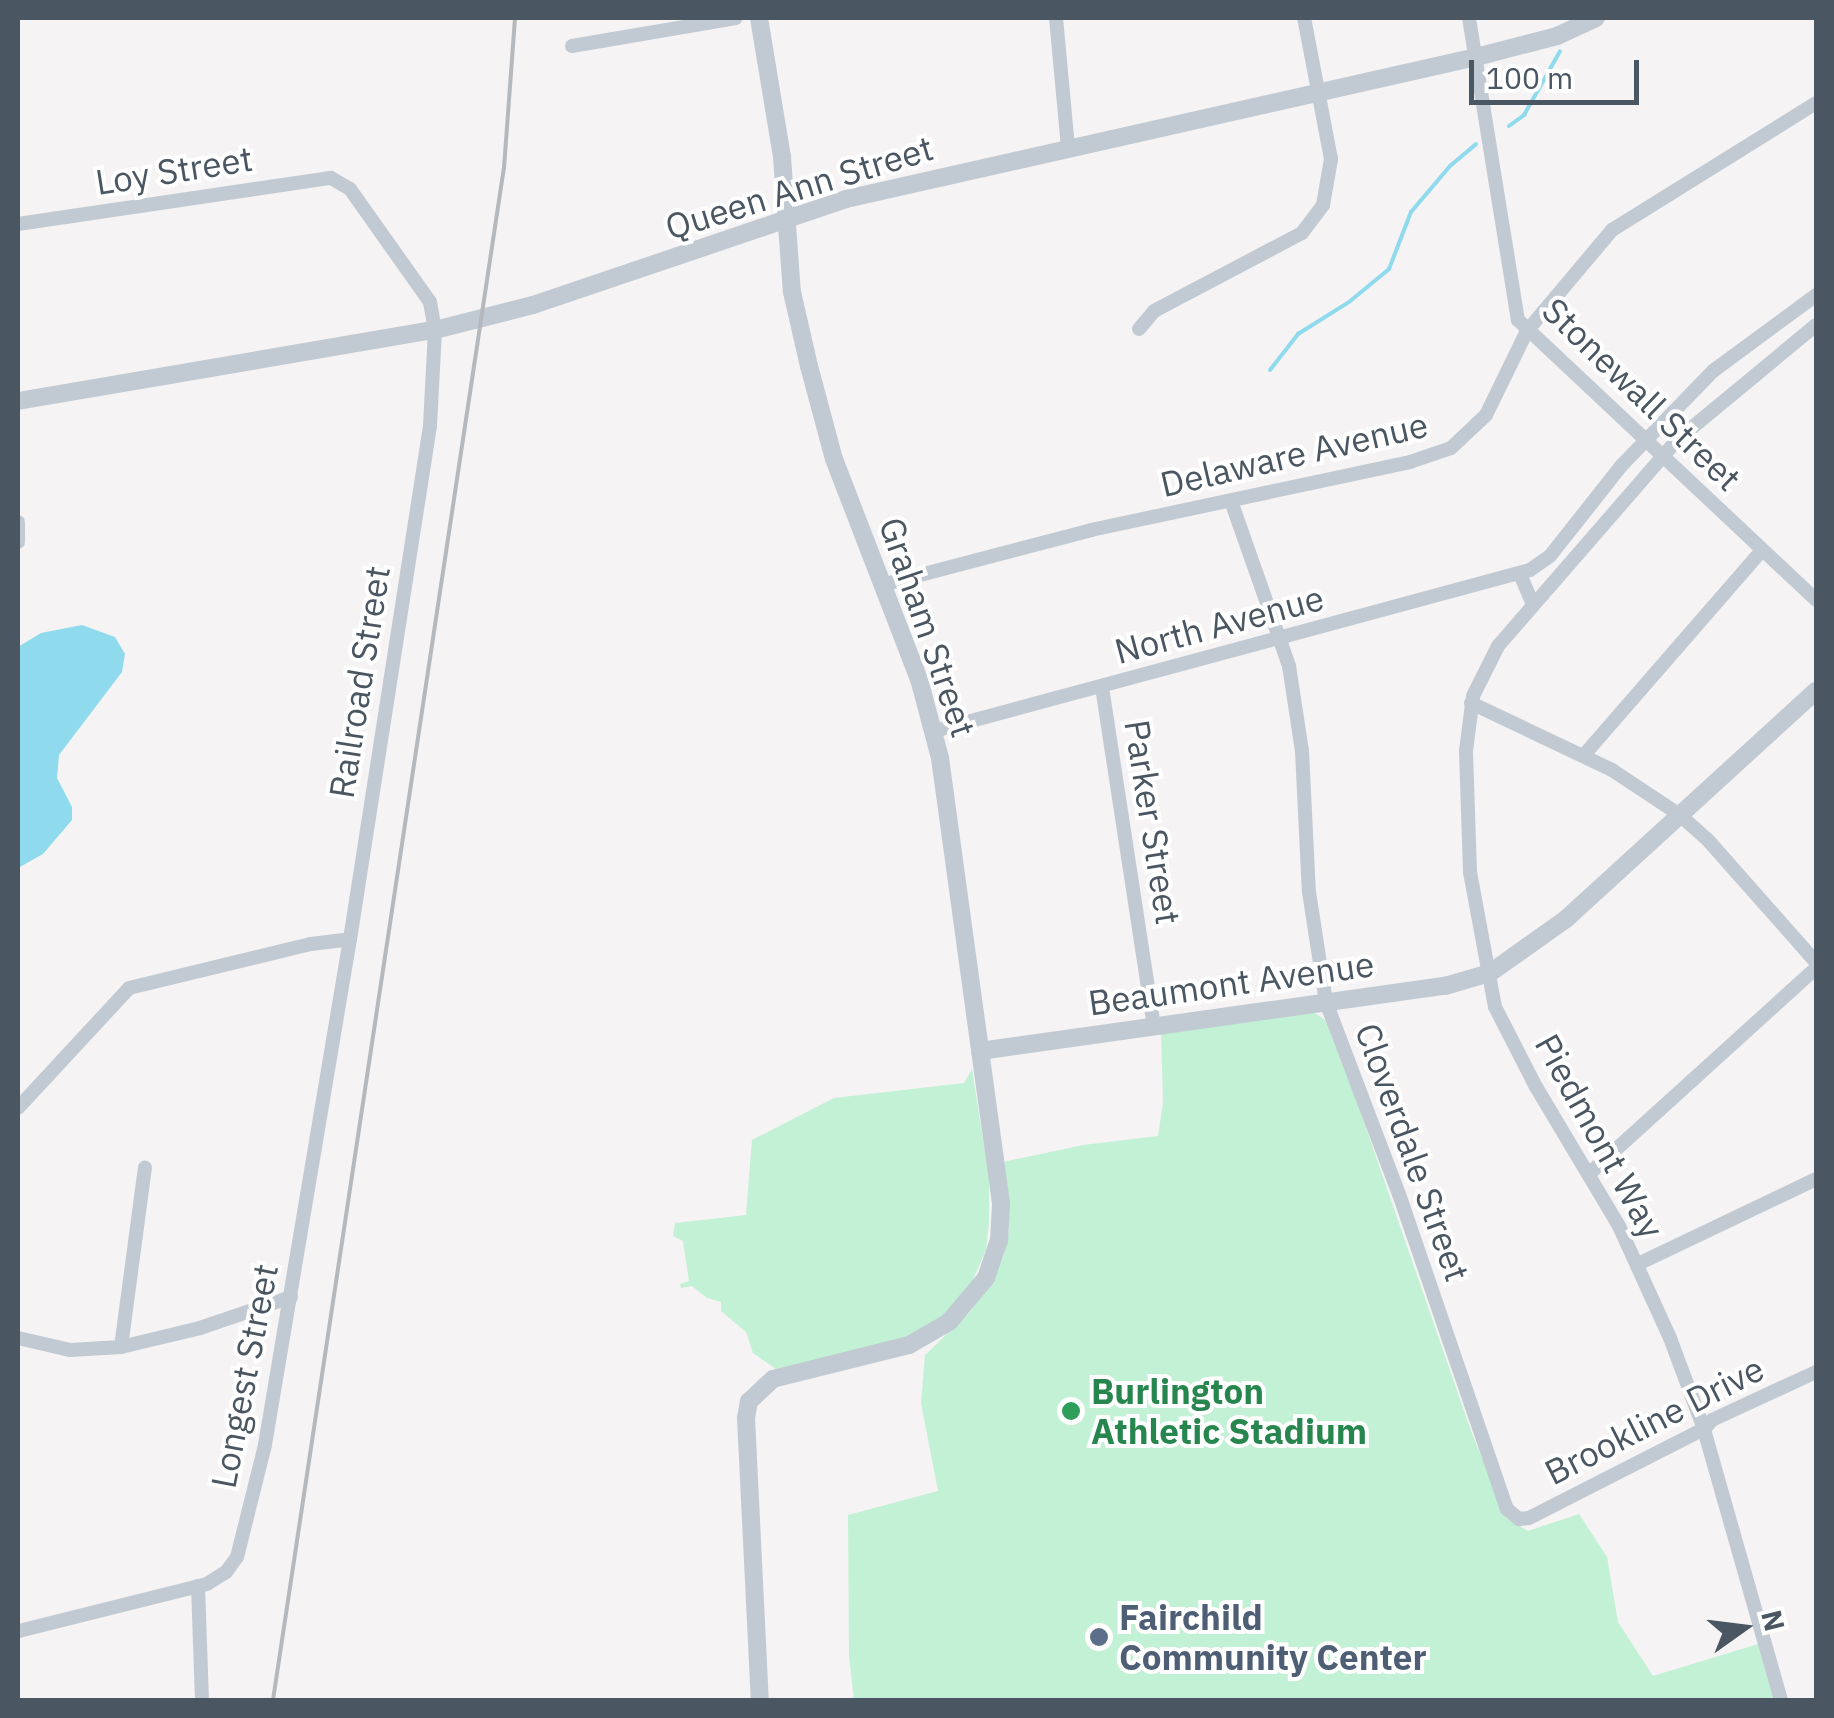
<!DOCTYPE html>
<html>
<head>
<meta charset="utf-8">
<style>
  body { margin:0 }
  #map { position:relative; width:1834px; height:1718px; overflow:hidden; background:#f5f3f3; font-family:"IBM Plex Sans",sans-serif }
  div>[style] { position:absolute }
  .green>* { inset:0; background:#c3f1d5 }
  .water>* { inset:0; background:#90daee }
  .stream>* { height:4px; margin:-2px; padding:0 2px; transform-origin:2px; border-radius:2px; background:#90daee }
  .minor>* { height:14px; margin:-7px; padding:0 7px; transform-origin:7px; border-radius:7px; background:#c1cad2 }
  .tertiary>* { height:18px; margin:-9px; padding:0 9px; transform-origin:9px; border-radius:9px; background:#c1cad2 }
  .rail>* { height:4px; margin:-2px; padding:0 2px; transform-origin:2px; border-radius:2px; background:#b5b8bd }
  .dots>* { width:28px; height:28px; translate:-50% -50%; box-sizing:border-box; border:5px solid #fff; border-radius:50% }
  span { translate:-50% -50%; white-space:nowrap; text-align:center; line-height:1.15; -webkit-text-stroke:8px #fff; paint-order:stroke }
  .street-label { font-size:35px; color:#4a5661 }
  .leisure-label { font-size:35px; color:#27864d; font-weight:700 }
  .left { translate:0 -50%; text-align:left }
  .service-label { font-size:35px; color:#4e5e75; font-weight:700 }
  .frame { position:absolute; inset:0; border:20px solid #4a5661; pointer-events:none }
  .north { position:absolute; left:1694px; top:1578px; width:100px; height:100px; -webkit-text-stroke:8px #fff; paint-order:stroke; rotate:76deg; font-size:28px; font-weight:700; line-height:40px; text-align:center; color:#4a5661 }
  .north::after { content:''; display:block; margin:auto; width:35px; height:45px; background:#4a5661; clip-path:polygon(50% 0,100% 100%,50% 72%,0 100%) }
  .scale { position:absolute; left:1469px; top:60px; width:170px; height:45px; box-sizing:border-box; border:5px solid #4a5661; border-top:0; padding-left:12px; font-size:30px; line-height:35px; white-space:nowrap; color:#4a5661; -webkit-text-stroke:8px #fff; paint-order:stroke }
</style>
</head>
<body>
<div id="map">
  <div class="green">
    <i style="clip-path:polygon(1309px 1009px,1325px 1020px,1357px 1102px,1471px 1431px,1506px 1518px,1528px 1531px,1579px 1514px,1607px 1557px,1618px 1622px,1653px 1676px,1758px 1644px,1774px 1700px,854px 1700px,849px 1657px,848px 1515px,938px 1491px,921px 1403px,925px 1355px,971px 1311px,1003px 1258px,1009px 1231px,1003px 1162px,1083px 1145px,1158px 1136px,1163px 1103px,1161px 1032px)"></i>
    <i style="clip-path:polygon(972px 1069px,989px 1178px,989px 1222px,986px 1250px,967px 1293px,950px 1311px,899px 1342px,776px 1369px,753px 1353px,746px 1332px,721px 1311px,721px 1302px,707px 1298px,692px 1286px,681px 1288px,680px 1284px,689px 1281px,683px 1241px,673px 1236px,675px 1223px,746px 1215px,752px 1140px,834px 1098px,964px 1083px)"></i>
  </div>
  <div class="water">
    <i style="clip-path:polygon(82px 625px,115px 637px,125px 654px,122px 672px,59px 755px,57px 778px,72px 807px,72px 820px,43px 854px,18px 868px,18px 647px,41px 633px)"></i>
  </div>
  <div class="stream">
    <i style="left:1509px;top:126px;width:19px;rotate:-36deg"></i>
    <i style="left:1524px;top:115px;width:73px;rotate:-60.6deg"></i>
    <i style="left:1270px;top:370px;width:46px;rotate:-52.1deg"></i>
    <i style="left:1298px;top:334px;width:60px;rotate:-32.1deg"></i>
    <i style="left:1349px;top:302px;width:52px;rotate:-39.5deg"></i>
    <i style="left:1389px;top:269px;width:61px;rotate:-68.9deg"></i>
    <i style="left:1411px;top:212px;width:60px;rotate:-49.7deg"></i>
    <i style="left:1450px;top:166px;width:34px;rotate:-40deg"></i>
  </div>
  <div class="minor">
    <i style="left:1056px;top:18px;width:130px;rotate:84.7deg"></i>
    <i style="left:1469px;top:18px;width:306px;rotate:80.8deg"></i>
    <i style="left:1518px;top:320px;width:409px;rotate:43.2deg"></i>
    <i style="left:572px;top:46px;width:166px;rotate:-9.7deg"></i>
    <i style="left:18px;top:224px;width:316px;rotate:-8.4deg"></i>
    <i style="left:331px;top:178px;width:22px;rotate:30deg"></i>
    <i style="left:350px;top:189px;width:138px;rotate:54.7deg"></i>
    <i style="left:430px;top:302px;width:28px;rotate:80deg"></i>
    <i style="left:435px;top:330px;width:96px;rotate:93deg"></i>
    <i style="left:430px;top:426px;width:519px;rotate:98.86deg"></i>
    <i style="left:350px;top:939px;width:513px;rotate:99.54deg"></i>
    <i style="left:265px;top:1445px;width:115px;rotate:104deg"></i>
    <i style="left:237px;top:1557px;width:19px;rotate:126deg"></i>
    <i style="left:226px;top:1572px;width:22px;rotate:148deg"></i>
    <i style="left:207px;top:1584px;width:195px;rotate:166deg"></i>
    <i style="left:1139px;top:329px;width:23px;rotate:-50deg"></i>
    <i style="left:1154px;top:311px;width:167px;rotate:-27.8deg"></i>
    <i style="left:1302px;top:233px;width:35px;rotate:-53deg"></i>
    <i style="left:1323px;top:205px;width:47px;rotate:-80.1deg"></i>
    <i style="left:1331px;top:159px;width:144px;rotate:-100.8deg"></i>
    <i style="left:1231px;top:501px;width:175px;rotate:70.6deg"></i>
    <i style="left:1289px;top:666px;width:86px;rotate:81.3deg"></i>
    <i style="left:1302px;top:751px;width:141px;rotate:87.2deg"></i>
    <i style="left:1309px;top:892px;width:111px;rotate:81.2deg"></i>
    <i style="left:1326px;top:1002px;width:205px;rotate:69.2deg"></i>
    <i style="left:1399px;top:1194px;width:333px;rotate:71.1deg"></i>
    <i style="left:1507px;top:1509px;width:16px;rotate:40deg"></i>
    <i style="left:1519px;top:1519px;width:10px;rotate:-6deg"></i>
    <i style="left:1529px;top:1518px;width:196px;rotate:-27deg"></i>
    <i style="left:1704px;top:1429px;width:12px;rotate:-48deg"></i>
    <i style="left:1712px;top:1420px;width:115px;rotate:-24.8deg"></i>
    <i style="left:18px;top:522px;width:20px;rotate:90deg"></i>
    <i style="left:1520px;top:574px;width:33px;rotate:67deg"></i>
    <i style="left:882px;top:585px;width:216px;rotate:-14.7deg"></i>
    <i style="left:1091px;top:530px;width:326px;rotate:-12deg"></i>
    <i style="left:1410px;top:462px;width:43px;rotate:-18.9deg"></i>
    <i style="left:1451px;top:448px;width:48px;rotate:-43.3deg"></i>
    <i style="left:1486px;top:415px;width:93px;rotate:-64deg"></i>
    <i style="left:1527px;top:331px;width:132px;rotate:-49.9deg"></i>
    <i style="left:1612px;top:230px;width:240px;rotate:-31.9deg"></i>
    <i style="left:1102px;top:687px;width:342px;rotate:81.3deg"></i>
    <i style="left:1471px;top:703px;width:156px;rotate:25.4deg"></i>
    <i style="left:1612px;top:770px;width:82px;rotate:33.5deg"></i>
    <i style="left:1680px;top:815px;width:36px;rotate:42deg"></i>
    <i style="left:1707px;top:839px;width:164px;rotate:48.5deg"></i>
    <i style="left:934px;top:731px;width:617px;rotate:-15.12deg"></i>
    <i style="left:1530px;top:570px;width:24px;rotate:-35deg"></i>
    <i style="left:1550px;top:556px;width:115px;rotate:-51.7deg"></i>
    <i style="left:1621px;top:466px;width:132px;rotate:-45.9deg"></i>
    <i style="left:1713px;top:371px;width:128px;rotate:-36.4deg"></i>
    <i style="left:1584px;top:755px;width:271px;rotate:-49deg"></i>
    <i style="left:18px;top:1108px;width:163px;rotate:-47.2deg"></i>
    <i style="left:129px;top:988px;width:187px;rotate:-13.6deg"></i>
    <i style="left:311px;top:944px;width:39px;rotate:-7deg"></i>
    <i style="left:1590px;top:1173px;width:305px;rotate:-42.2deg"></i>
    <i style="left:1638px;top:1264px;width:197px;rotate:-25.5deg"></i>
    <i style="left:18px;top:1338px;width:53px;rotate:13deg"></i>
    <i style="left:70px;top:1350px;width:51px;rotate:-3.4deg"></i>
    <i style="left:121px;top:1347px;width:81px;rotate:-13.5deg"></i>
    <i style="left:200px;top:1328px;width:96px;rotate:-18.8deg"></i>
    <i style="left:121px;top:1347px;width:181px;rotate:-82.4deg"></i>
    <i style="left:198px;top:1586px;width:114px;rotate:88deg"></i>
    <i style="left:1781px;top:1700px;width:282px;rotate:-105.9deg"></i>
    <i style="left:1704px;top:1429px;width:97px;rotate:-110.5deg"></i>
    <i style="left:1670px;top:1338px;width:123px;rotate:-114.5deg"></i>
    <i style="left:1619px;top:1226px;width:162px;rotate:-120.8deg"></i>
    <i style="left:1536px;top:1087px;width:90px;rotate:-117.1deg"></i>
    <i style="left:1495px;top:1007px;width:137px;rotate:-100.5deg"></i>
    <i style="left:1470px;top:872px;width:121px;rotate:-91.9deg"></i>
    <i style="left:1466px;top:751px;width:55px;rotate:-82.7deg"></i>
    <i style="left:1473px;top:696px;width:56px;rotate:-63.4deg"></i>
    <i style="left:1498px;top:646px;width:273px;rotate:-49deg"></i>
    <i style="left:1677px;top:440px;width:180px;rotate:-39.6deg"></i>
  </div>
  <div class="tertiary">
    <i style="left:759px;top:18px;width:141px;rotate:80.6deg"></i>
    <i style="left:782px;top:157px;width:135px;rotate:85.8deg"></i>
    <i style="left:792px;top:292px;width:76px;rotate:77.1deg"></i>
    <i style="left:809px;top:366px;width:96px;rotate:75deg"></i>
    <i style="left:834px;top:459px;width:236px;rotate:68.9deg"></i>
    <i style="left:919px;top:679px;width:82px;rotate:75.1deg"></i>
    <i style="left:940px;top:758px;width:450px;rotate:82.2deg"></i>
    <i style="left:1001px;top:1204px;width:36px;rotate:93deg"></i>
    <i style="left:999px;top:1240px;width:40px;rotate:108.9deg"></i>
    <i style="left:986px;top:1278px;width:57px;rotate:130.1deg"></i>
    <i style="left:949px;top:1322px;width:46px;rotate:150.1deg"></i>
    <i style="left:909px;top:1345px;width:140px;rotate:166deg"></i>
    <i style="left:773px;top:1379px;width:33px;rotate:137deg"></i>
    <i style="left:749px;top:1401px;width:17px;rotate:100deg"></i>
    <i style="left:746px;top:1418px;width:282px;rotate:87.2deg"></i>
    <i style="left:18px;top:401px;width:423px;rotate:-9.7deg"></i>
    <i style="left:435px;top:330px;width:101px;rotate:-14.3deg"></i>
    <i style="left:533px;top:305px;width:330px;rotate:-18.7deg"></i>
    <i style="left:846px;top:199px;width:646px;rotate:-12.7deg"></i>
    <i style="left:1476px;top:57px;width:84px;rotate:-14.5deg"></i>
    <i style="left:1557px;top:36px;width:43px;rotate:-24.8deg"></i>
    <i style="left:980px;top:1051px;width:470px;rotate:-8deg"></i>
    <i style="left:1445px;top:986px;width:47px;rotate:-16.1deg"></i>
    <i style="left:1490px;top:973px;width:93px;rotate:-35.4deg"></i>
    <i style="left:1566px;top:919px;width:338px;rotate:-42.4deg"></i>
  </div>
  <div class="rail">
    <i style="left:273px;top:1700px;width:1549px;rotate:-81.43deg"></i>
    <i style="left:504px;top:168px;width:150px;rotate:-85.8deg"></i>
  </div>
  <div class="dots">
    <i style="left:1071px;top:1411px;background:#2e9e5b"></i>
    <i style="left:1099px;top:1637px;background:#5c6f8a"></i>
  </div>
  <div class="street-label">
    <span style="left:174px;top:170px;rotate:-9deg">Loy Street</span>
    <span style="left:799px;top:187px;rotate:-17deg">Queen Ann Street</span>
    <span style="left:1642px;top:394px;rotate:44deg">Stonewall Street</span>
    <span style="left:1294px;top:454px;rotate:-13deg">Delaware Avenue</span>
    <span style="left:1219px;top:624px;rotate:-15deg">North Avenue</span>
    <span style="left:928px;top:627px;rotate:71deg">Graham Street</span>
    <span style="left:359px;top:682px;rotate:-81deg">Railroad Street</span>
    <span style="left:1153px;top:822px;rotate:81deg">Parker Street</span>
    <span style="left:1231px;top:983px;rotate:-8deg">Beaumont Avenue</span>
    <span style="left:1600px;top:1136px;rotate:61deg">Piedmont Way</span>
    <span style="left:1413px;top:1152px;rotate:70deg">Cloverdale Street</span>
    <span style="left:244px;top:1376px;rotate:-79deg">Longest Street</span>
    <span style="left:1654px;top:1420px;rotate:-27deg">Brookline Drive</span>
  </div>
  <div class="leisure-label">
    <span class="left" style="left:1091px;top:1411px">Burlington<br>Athletic Stadium</span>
  </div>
  <div class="service-label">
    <span class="left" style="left:1119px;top:1637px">Fairchild<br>Community Center</span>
  </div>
  <div class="frame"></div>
  <div class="north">N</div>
  <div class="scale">100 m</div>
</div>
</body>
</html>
